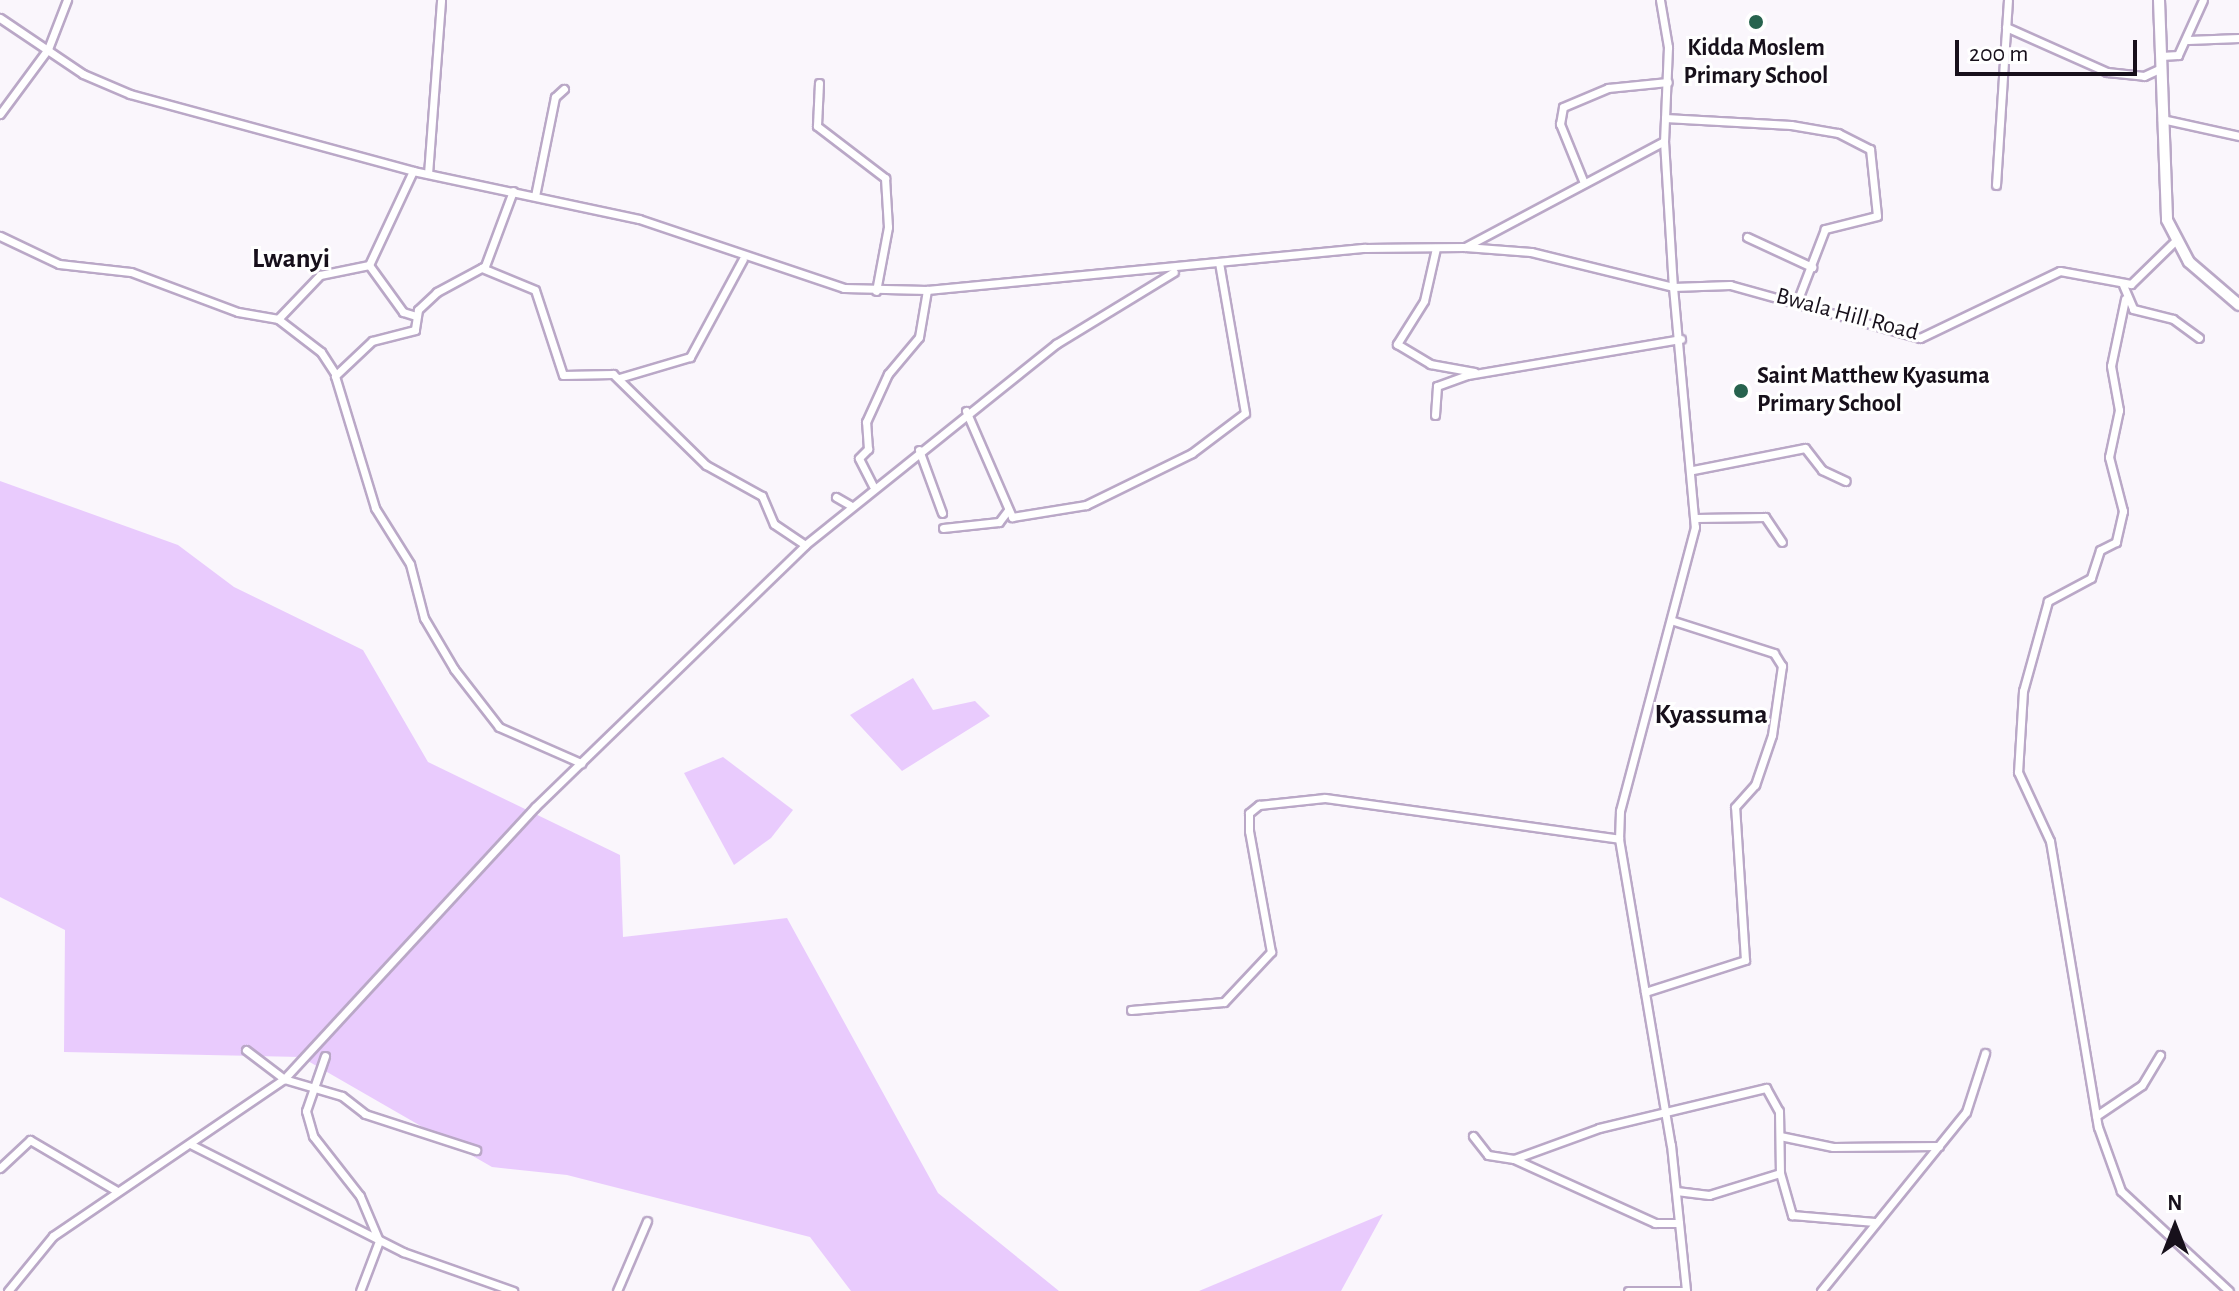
<!DOCTYPE html>
<html>
<head>
<meta charset="utf-8">
<style>
  body { margin:0 }
  #map { position:relative; width:2239px; height:1291px; overflow:hidden; background:#faf6fc; font-family:"Alegreya Sans",sans-serif }
  div>[style] { position:absolute }
  .green>* { inset:0; background:#e9cbfd }
  .roads { filter:drop-shadow(2px 0 #baa8c7) drop-shadow(-2px 0 #baa8c7) drop-shadow(0 2px #baa8c7) drop-shadow(0 -2px #baa8c7) }
  .street>* { height:7px; margin:-3.5px; padding:0 3.5px; transform-origin:3.5px; border-radius:3.5px; background:#fff }
  .secondary>* { height:10px; margin:-5px; padding:0 5px; transform-origin:5px; border-radius:5px; background:#fff }
  .dots>* { width:22px; height:22px; translate:-50% -50%; box-sizing:border-box; border:4px solid #fff; border-radius:50% }
  span { translate:-50% -50%; white-space:nowrap; text-align:center; line-height:1.15; -webkit-text-stroke:6px #fff; paint-order:stroke }
  .poi-label { font-size:24px; color:#17101b; font-weight:700 }
  .left { translate:0 -50%; text-align:left }
  .street-label { font-size:24px; color:#17101b }
  .quarter-label { font-size:28px; color:#17101b; font-weight:700 }
  .north { position:absolute; left:2135px; top:1187px; width:80px; height:80px; -webkit-text-stroke:6px #fff; paint-order:stroke; rotate:0deg; font-size:22px; font-weight:700; line-height:32px; text-align:center; color:#17101b }
  .north::after { content:''; display:block; margin:auto; width:28px; height:36px; background:#17101b; clip-path:polygon(50% 0,100% 100%,50% 72%,0 100%) }
  .scale { position:absolute; left:1955px; top:40px; width:182px; height:36px; box-sizing:border-box; border:4px solid #17101b; border-top:0; padding-left:10px; font-size:24px; line-height:28px; white-space:nowrap; color:#17101b; -webkit-text-stroke:6px #fff; paint-order:stroke }
</style>
</head>
<body>
<div id="map">
  <div class="green">
    <i style="clip-path:polygon(0 481px,178px 545px,234px 587px,363px 650px,428px 762px,620px 855px,623px 937px,787px 918px,938px 1193px,1059px 1291px,851px 1291px,810px 1237px,567px 1175px,492px 1167px,301px 1057px,64px 1052px,65px 930px,0 897px)"></i>
    <i style="clip-path:polygon(913px 678px,933px 710px,975px 701px,990px 716px,902px 771px,850px 715px)"></i>
    <i style="clip-path:polygon(723px 757px,793px 810px,771px 838px,734px 865px,684px 773px)"></i>
    <i style="clip-path:polygon(1383px 1214px,1341px 1291px,1199px 1291px)"></i>
  </div>
  <div class="roads">
    <div class="street">
      <i style="left:1660px;top:0;width:48px;rotate:80.3deg"></i>
      <i style="left:1668px;top:47px;width:94px;rotate:92.4deg"></i>
      <i style="left:1664px;top:141px;width:146px;rotate:86.5deg"></i>
      <i style="left:1673px;top:287px;width:241px;rotate:84.8deg"></i>
      <i style="left:1695px;top:527px;width:294px;rotate:104.8deg"></i>
      <i style="left:1620px;top:811px;width:28px;rotate:92deg"></i>
      <i style="left:1619px;top:839px;width:310px;rotate:80.4deg"></i>
      <i style="left:1671px;top:1145px;width:147px;rotate:84.1deg"></i>
      <i style="left:0;top:18px;width:100px;rotate:34deg"></i>
      <i style="left:83px;top:74px;width:51px;rotate:23.1deg"></i>
      <i style="left:130px;top:94px;width:293px;rotate:15.2deg"></i>
      <i style="left:413px;top:171px;width:231px;rotate:12deg"></i>
      <i style="left:639px;top:219px;width:216px;rotate:18.6deg"></i>
      <i style="left:844px;top:288px;width:83px;rotate:1.4deg"></i>
      <i style="left:927px;top:290px;width:440px;rotate:-5.5deg"></i>
      <i style="left:1365px;top:248px;width:100px;rotate:-0.6deg"></i>
      <i style="left:1465px;top:247px;width:225px;rotate:-28deg"></i>
      <i style="left:2006px;top:27px;width:111px;rotate:24deg"></i>
      <i style="left:2107px;top:72px;width:37px;rotate:6deg"></i>
      <i style="left:2144px;top:76px;width:19px;rotate:-25deg"></i>
      <i style="left:2188px;top:40px;width:51px;rotate:-2.2deg"></i>
      <i style="left:2161px;top:56px;width:17px;rotate:-3deg"></i>
      <i style="left:2178px;top:55px;width:60px;rotate:-65.6deg"></i>
      <i style="left:819px;top:83px;width:43px;rotate:92.7deg"></i>
      <i style="left:817px;top:126px;width:86px;rotate:37.4deg"></i>
      <i style="left:885px;top:178px;width:49px;rotate:86.5deg"></i>
      <i style="left:888px;top:227px;width:65px;rotate:100.6deg"></i>
      <i style="left:0;top:114px;width:81px;rotate:-53.6deg"></i>
      <i style="left:48px;top:49px;width:53px;rotate:-68.8deg"></i>
      <i style="left:1665px;top:118px;width:126px;rotate:3.2deg"></i>
      <i style="left:1791px;top:125px;width:48px;rotate:9.7deg"></i>
      <i style="left:1838px;top:133px;width:36px;rotate:27deg"></i>
      <i style="left:1870px;top:149px;width:67px;rotate:84deg"></i>
      <i style="left:1877px;top:216px;width:54px;rotate:166deg"></i>
      <i style="left:1825px;top:229px;width:78px;rotate:111deg"></i>
      <i style="left:2162px;top:119px;width:79px;rotate:12.4deg"></i>
      <i style="left:428px;top:174px;width:174px;rotate:-85.7deg"></i>
      <i style="left:1584px;top:183px;width:64px;rotate:-112.1deg"></i>
      <i style="left:1560px;top:124px;width:17px;rotate:-80deg"></i>
      <i style="left:1563px;top:107px;width:49px;rotate:-22.9deg"></i>
      <i style="left:1608px;top:88px;width:60px;rotate:-5.7deg"></i>
      <i style="left:1996px;top:185px;width:185px;rotate:-86.3deg"></i>
      <i style="left:513px;top:191px;width:80px;rotate:110.5deg"></i>
      <i style="left:485px;top:266px;width:55px;rotate:151.6deg"></i>
      <i style="left:437px;top:292px;width:26px;rotate:137deg"></i>
      <i style="left:418px;top:310px;width:20px;rotate:99deg"></i>
      <i style="left:415px;top:330px;width:44px;rotate:165.7deg"></i>
      <i style="left:372px;top:341px;width:51px;rotate:136.6deg"></i>
      <i style="left:335px;top:376px;width:138px;rotate:73.1deg"></i>
      <i style="left:375px;top:508px;width:66px;rotate:58deg"></i>
      <i style="left:410px;top:564px;width:56px;rotate:75.5deg"></i>
      <i style="left:424px;top:618px;width:59px;rotate:59.5deg"></i>
      <i style="left:454px;top:669px;width:73px;rotate:52.2deg"></i>
      <i style="left:499px;top:727px;width:90px;rotate:23.7deg"></i>
      <i style="left:535px;top:196px;width:101px;rotate:-78.6deg"></i>
      <i style="left:555px;top:97px;width:12px;rotate:-42deg"></i>
      <i style="left:0;top:236px;width:65px;rotate:25.4deg"></i>
      <i style="left:59px;top:264px;width:72px;rotate:6.3deg"></i>
      <i style="left:131px;top:272px;width:114px;rotate:20.5deg"></i>
      <i style="left:238px;top:312px;width:41px;rotate:9.9deg"></i>
      <i style="left:278px;top:319px;width:54px;rotate:37.5deg"></i>
      <i style="left:321px;top:352px;width:24px;rotate:57deg"></i>
      <i style="left:1747px;top:237px;width:72px;rotate:24.8deg"></i>
      <i style="left:1465px;top:247px;width:66px;rotate:4.3deg"></i>
      <i style="left:1531px;top:252px;width:146px;rotate:13.8deg"></i>
      <i style="left:1673px;top:287px;width:57px;rotate:-2deg"></i>
      <i style="left:1730px;top:285px;width:197px;rotate:15.6deg"></i>
      <i style="left:1920px;top:338px;width:155px;rotate:-25.6deg"></i>
      <i style="left:2060px;top:271px;width:72px;rotate:10.4deg"></i>
      <i style="left:2131px;top:284px;width:59px;rotate:-44.3deg"></i>
      <i style="left:1436px;top:248px;width:54px;rotate:102.8deg"></i>
      <i style="left:1424px;top:301px;width:51px;rotate:122.1deg"></i>
      <i style="left:1397px;top:344px;width:39px;rotate:31deg"></i>
      <i style="left:1430px;top:364px;width:45px;rotate:10.3deg"></i>
      <i style="left:369px;top:265px;width:58px;rotate:54.1deg"></i>
      <i style="left:403px;top:312px;width:14px;rotate:17deg"></i>
      <i style="left:482px;top:268px;width:57px;rotate:22.5deg"></i>
      <i style="left:535px;top:290px;width:89px;rotate:71.8deg"></i>
      <i style="left:563px;top:375px;width:50px;rotate:-1.1deg"></i>
      <i style="left:613px;top:374px;width:130px;rotate:44.4deg"></i>
      <i style="left:706px;top:465px;width:64px;rotate:29deg"></i>
      <i style="left:762px;top:496px;width:30px;rotate:67deg"></i>
      <i style="left:774px;top:524px;width:37px;rotate:34deg"></i>
      <i style="left:2123px;top:285px;width:26px;rotate:67deg"></i>
      <i style="left:2133px;top:309px;width:41px;rotate:14deg"></i>
      <i style="left:2173px;top:319px;width:32px;rotate:36deg"></i>
      <i style="left:2125px;top:299px;width:68px;rotate:101.8deg"></i>
      <i style="left:2111px;top:366px;width:45px;rotate:79.7deg"></i>
      <i style="left:2119px;top:410px;width:48px;rotate:102deg"></i>
      <i style="left:2109px;top:457px;width:56px;rotate:75.5deg"></i>
      <i style="left:2123px;top:511px;width:32px;rotate:103deg"></i>
      <i style="left:2116px;top:542px;width:18px;rotate:153deg"></i>
      <i style="left:2100px;top:550px;width:29px;rotate:108deg"></i>
      <i style="left:2091px;top:578px;width:49px;rotate:151.9deg"></i>
      <i style="left:2048px;top:601px;width:93px;rotate:105.5deg"></i>
      <i style="left:2023px;top:691px;width:81px;rotate:93.5deg"></i>
      <i style="left:2018px;top:772px;width:76px;rotate:65.1deg"></i>
      <i style="left:2050px;top:841px;width:290px;rotate:80.5deg"></i>
      <i style="left:2098px;top:1127px;width:68px;rotate:70.2deg"></i>
      <i style="left:2121px;top:1191px;width:147px;rotate:42.8deg"></i>
      <i style="left:278px;top:319px;width:61px;rotate:-46.3deg"></i>
      <i style="left:320px;top:275px;width:50px;rotate:-11.5deg"></i>
      <i style="left:369px;top:265px;width:104px;rotate:-64.9deg"></i>
      <i style="left:619px;top:378px;width:74px;rotate:-16.5deg"></i>
      <i style="left:690px;top:357px;width:111px;rotate:-61.6deg"></i>
      <i style="left:966px;top:411px;width:116px;rotate:66.5deg"></i>
      <i style="left:1012px;top:517px;width:75px;rotate:-9.2deg"></i>
      <i style="left:1086px;top:505px;width:118px;rotate:-26.1deg"></i>
      <i style="left:1192px;top:453px;width:66px;rotate:-37deg"></i>
      <i style="left:1245px;top:413px;width:152px;rotate:-99.8deg"></i>
      <i style="left:1435px;top:415px;width:29px;rotate:-86deg"></i>
      <i style="left:1437px;top:386px;width:33px;rotate:-20deg"></i>
      <i style="left:1468px;top:375px;width:216px;rotate:-9.6deg"></i>
      <i style="left:919px;top:450px;width:67px;rotate:69.9deg"></i>
      <i style="left:1693px;top:470px;width:114px;rotate:-11.1deg"></i>
      <i style="left:1805px;top:448px;width:28px;rotate:52deg"></i>
      <i style="left:1822px;top:470px;width:26px;rotate:25deg"></i>
      <i style="left:873px;top:486px;width:31px;rotate:-117deg"></i>
      <i style="left:859px;top:458px;width:13px;rotate:-45deg"></i>
      <i style="left:868px;top:449px;width:27px;rotate:-94deg"></i>
      <i style="left:866px;top:422px;width:53px;rotate:-65.4deg"></i>
      <i style="left:888px;top:374px;width:48px;rotate:-50deg"></i>
      <i style="left:919px;top:337px;width:48px;rotate:-80.3deg"></i>
      <i style="left:836px;top:497px;width:16px;rotate:30deg"></i>
      <i style="left:1696px;top:518px;width:69px;rotate:-0.8deg"></i>
      <i style="left:1765px;top:517px;width:30px;rotate:56deg"></i>
      <i style="left:943px;top:528px;width:56px;rotate:-6.1deg"></i>
      <i style="left:999px;top:522px;width:15px;rotate:-53deg"></i>
      <i style="left:1645px;top:992px;width:105px;rotate:-17.7deg"></i>
      <i style="left:1745px;top:960px;width:153px;rotate:-93.7deg"></i>
      <i style="left:1735px;top:807px;width:30px;rotate:-48deg"></i>
      <i style="left:1755px;top:785px;width:53px;rotate:-71.2deg"></i>
      <i style="left:1772px;top:735px;width:70px;rotate:-81.8deg"></i>
      <i style="left:1782px;top:666px;width:15px;rotate:-122deg"></i>
      <i style="left:1774px;top:653px;width:105px;rotate:-162.3deg"></i>
      <i style="left:1131px;top:1010px;width:93px;rotate:-4.9deg"></i>
      <i style="left:1224px;top:1002px;width:69px;rotate:-46.8deg"></i>
      <i style="left:1271px;top:952px;width:123px;rotate:-100.3deg"></i>
      <i style="left:1249px;top:831px;width:18px;rotate:-90deg"></i>
      <i style="left:1249px;top:813px;width:13px;rotate:-39deg"></i>
      <i style="left:1259px;top:805px;width:66px;rotate:-6.1deg"></i>
      <i style="left:1325px;top:798px;width:297px;rotate:7.9deg"></i>
      <i style="left:246px;top:1050px;width:48px;rotate:37.3deg"></i>
      <i style="left:284px;top:1079px;width:60px;rotate:16.3deg"></i>
      <i style="left:342px;top:1096px;width:29px;rotate:38deg"></i>
      <i style="left:365px;top:1114px;width:117px;rotate:18deg"></i>
      <i style="left:325px;top:1056px;width:58px;rotate:109.1deg"></i>
      <i style="left:306px;top:1111px;width:26px;rotate:74deg"></i>
      <i style="left:313px;top:1136px;width:76px;rotate:51.9deg"></i>
      <i style="left:360px;top:1196px;width:49px;rotate:67.1deg"></i>
      <i style="left:379px;top:1241px;width:53px;rotate:110.8deg"></i>
      <i style="left:2096px;top:1116px;width:55px;rotate:-34deg"></i>
      <i style="left:2142px;top:1085px;width:35px;rotate:-59deg"></i>
      <i style="left:1473px;top:1136px;width:24px;rotate:52deg"></i>
      <i style="left:1488px;top:1155px;width:26px;rotate:9deg"></i>
      <i style="left:1514px;top:1159px;width:90px;rotate:-20deg"></i>
      <i style="left:1599px;top:1128px;width:172px;rotate:-13.5deg"></i>
      <i style="left:1766px;top:1088px;width:26px;rotate:61deg"></i>
      <i style="left:1779px;top:1111px;width:62px;rotate:89.1deg"></i>
      <i style="left:1780px;top:1173px;width:74px;rotate:162.8deg"></i>
      <i style="left:1709px;top:1195px;width:33px;rotate:-173deg"></i>
      <i style="left:1780px;top:1136px;width:54px;rotate:11.7deg"></i>
      <i style="left:1833px;top:1147px;width:106px;rotate:-0.5deg"></i>
      <i style="left:192px;top:1145px;width:237px;rotate:26.9deg"></i>
      <i style="left:403px;top:1252px;width:117px;rotate:19.5deg"></i>
      <i style="left:1514px;top:1159px;width:155px;rotate:24.4deg"></i>
      <i style="left:1655px;top:1223px;width:24px"></i>
      <i style="left:0;top:1168px;width:41px;rotate:-43deg"></i>
      <i style="left:30px;top:1140px;width:101px;rotate:30.4deg"></i>
      <i style="left:1780px;top:1173px;width:44px;rotate:74.1deg"></i>
      <i style="left:1792px;top:1215px;width:83px;rotate:4.8deg"></i>
      <i style="left:8px;top:1291px;width:71px;rotate:-50.7deg"></i>
      <i style="left:53px;top:1236px;width:279px;rotate:-34.2deg"></i>
      <i style="left:284px;top:1079px;width:370px;rotate:-47.3deg"></i>
      <i style="left:535px;top:807px;width:376px;rotate:-44.1deg"></i>
      <i style="left:805px;top:545px;width:322px;rotate:-38.7deg"></i>
      <i style="left:1056px;top:344px;width:138px;rotate:-31.4deg"></i>
      <i style="left:617px;top:1291px;width:76px;rotate:-66.8deg"></i>
      <i style="left:1628px;top:1291px;width:58px"></i>
      <i style="left:1821px;top:1291px;width:230px;rotate:-51deg"></i>
      <i style="left:1966px;top:1112px;width:62px;rotate:-72.1deg"></i>
    </div>
    <div class="secondary">
      <i style="left:2159px;top:0;width:220px;rotate:87.9deg"></i>
      <i style="left:2167px;top:220px;width:47px;rotate:62.4deg"></i>
      <i style="left:2189px;top:262px;width:66px;rotate:40.7deg"></i>
    </div>
  </div>
  <div class="dots">
    <i style="left:1756px;top:22px;background:#27634e"></i>
    <i style="left:1741px;top:391px;background:#27634e"></i>
  </div>
  <div class="poi-label">
    <span style="left:1756px;top:63px">Kidda Moslem<br>Primary School</span>
    <span class="left" style="left:1757px;top:391px">Saint Matthew Kyasuma<br>Primary School</span>
  </div>
  <div class="street-label">
    <span style="left:1847px;top:315px;rotate:15deg">Bwala Hill Road</span>
  </div>
  <div class="quarter-label">
    <span style="left:291px;top:259px">Lwanyi</span>
    <span style="left:1711px;top:715px">Kyassuma</span>
  </div>
  <div class="north">N</div>
  <div class="scale">200 m</div>
</div>
</body>
</html>
